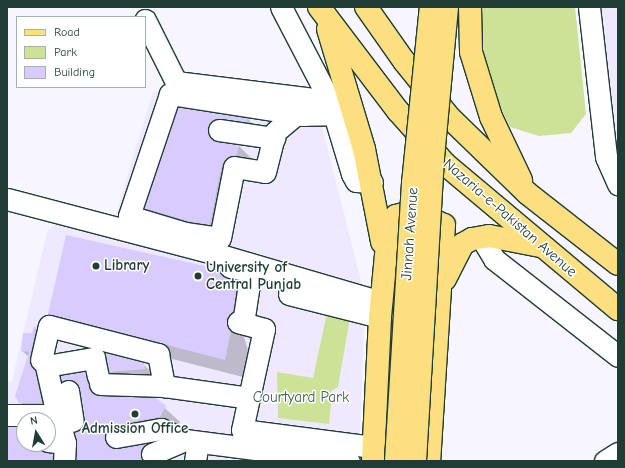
<!DOCTYPE html>
<html>
<head>
<meta charset="utf-8">
<style>
  body { margin:0 }
  #map { position:relative; width:625px; height:468px; overflow:hidden; background:#f7f5ff; font-family:"Comic Neue",sans-serif }
  div>[style] { position:absolute }
  .built>* { inset:0; background:#eee9ff }
  .green>* { inset:0; background:#cde297 }
  .shadow>* { inset:0; background:#0003 }
  .building>* { inset:0; background:#d8ccfe }
  .roads { filter:drop-shadow(1px 0 #1f3d34) drop-shadow(-1px 0 #1f3d34) drop-shadow(0 1px #1f3d34) drop-shadow(0 -1px #1f3d34) }
  .minor>* { height:21px; margin:-10.5px; padding:0 10.5px; transform-origin:10.5px; border-radius:10.5px; background:#fff }
  .major>* { height:22px; margin:-11px; padding:0 11px; transform-origin:11px; border-radius:11px; background:#fce080 }
  .bridges { filter:drop-shadow(1px 0 #1f3d34) drop-shadow(-1px 0 #1f3d34) drop-shadow(0 1px #1f3d34) drop-shadow(0 -1px #1f3d34) }
  .major-bridge>* { height:22px; margin:-11px; padding:0 11px; transform-origin:11px; border-radius:11px; background:#fce080 }
  .dots>* { width:11px; height:11px; translate:-50% -50%; box-sizing:border-box; border:2px solid #fff; border-radius:50% }
  span { translate:-50% -50%; white-space:nowrap; text-align:center; line-height:1.15; -webkit-text-stroke:3px #fff; paint-order:stroke }
  .street-label { font-size:15px; color:#1f3d34 }
  .poi-label { font-size:15px; color:#1f3d34; font-weight:700 }
  .left { translate:0 -50%; text-align:left }
  .park-label { font-size:15px; color:#425e48 }
  .frame { position:absolute; inset:0; border:8px solid #1f3d34; pointer-events:none }
  .legend { position:absolute; left:16px; top:16px; width:130px; height:72px; box-sizing:border-box; background:#fff; border:1px solid #a5b1ae; margin:0; padding:5px 7px; list-style:none; font-size:12px; color:#1f3d34 }
  .legend li { display:flex; align-items:center; gap:8px; height:20px }
  .legend b { width:20px; border:1px solid #a5b1ae }
  .north { position:absolute; left:16px; top:412px; width:40px; height:40px; box-sizing:border-box; background:#fff; border:1px solid #a5b1ae; border-radius:50%; rotate:349deg; font-size:11px; font-weight:700; line-height:16px; text-align:center; color:#1f3d34 }
  .north::after { content:''; display:block; margin:auto; width:14px; height:18px; background:#1f3d34; clip-path:polygon(50% 0,100% 100%,50% 72%,0 100%) }
</style>
</head>
<body>
<div id="map">
  <div class="built">
    <i style="clip-path:polygon(599px 7px,618px 7px,618px 142px,615px 143px)"></i>
    <i style="clip-path:polygon(evenodd,180px 85px,320px 118px,365px 297px,359px 461px,7px 461px,7px 382px,12px 381px,47px 232px,65px 216px,115px 217px,153px 92px,180px 85px,24px 420px,48px 420px,48px 444px,24px 444px,24px 420px)"></i>
  </div>
  <div class="green">
    <i style="clip-path:polygon(482px 7px,575px 7px,586px 114px,571px 133px,539px 136px,510px 127px,484px 72px)"></i>
    <i style="clip-path:polygon(328px 308px,351px 312px,338px 387px,331px 391px,328px 399px,331px 404px,329px 424px,278px 418px,277px 372px,313px 378px)"></i>
  </div>
  <div class="shadow">
    <i style="clip-path:polygon(179px 109px,248px 119px,265px 137px,233px 136px,227px 144px,239px 146px,257px 164px,240px 182px,228px 242px,163px 226px,145px 208px)"></i>
    <i style="clip-path:polygon(218px 270px,226px 278px,237px 282px,255px 299px,250px 330px,244px 337px,248px 350px,243px 377px,67px 332px,49px 314px)"></i>
    <i style="clip-path:polygon(35px 328px,54px 346px,47px 382px,52px 389px,37px 420px,20px 402px,29px 357px,22px 351px)"></i>
    <i style="clip-path:polygon(143px 364px,161px 382px,128px 390px,110px 372px)"></i>
    <i style="clip-path:polygon(84px 373px,99px 388px,101px 396px,155px 399px,180px 422px,175px 432px,129px 440px,119px 448px,146px 445px,159px 461px,75px 461px,86px 420px,81px 395px,78px 395px,63px 380px)"></i>
    <i style="clip-path:polygon(7px 424px,10px 427px,24px 428px,24px 444px,48px 444px,48px 428px,63px 443px,53px 448px,51px 454px,58px 461px,7px 461px)"></i>
  </div>
  <div class="building">
    <i style="clip-path:polygon(178px 107px,248px 118px,247px 122px,215px 119px,207px 128px,212px 140px,239px 145px,237px 155px,230px 156px,222px 164px,210px 225px,188px 221px,144px 208px)"></i>
    <i style="clip-path:polygon(66px 235px,218px 269px,222px 276px,237px 281px,233px 312px,226px 319px,231px 331px,225px 360px,48px 314px)"></i>
    <i style="clip-path:polygon(34px 326px,36px 327px,29px 363px,35px 370px,42px 403px,19px 403px,15px 396px,29px 352px,21px 351px,23px 333px,32px 333px)"></i>
    <i style="clip-path:polygon(104px 353px,144px 363px,145px 369px,109px 372px)"></i>
    <i style="clip-path:polygon(85px 372px,89px 389px,94px 394px,156px 398px,166px 406px,160px 417px,114px 425px,105px 433px,104px 439px,112px 448px,146px 444px,140px 452px,143px 461px,76px 461px,75px 433px,81px 430px,85px 419px,80px 389px,73px 380px,62px 381px,60px 376px)"></i>
    <i style="clip-path:polygon(7px 427px,24px 427px,24px 444px,37px 444px,41px 451px,52px 454px,52px 461px,7px 461px)"></i>
  </div>
  <div class="roads">
    <div class="minor">
      <i style="left:281px;top:7px;width:106px;rotate:62.5deg"></i>
      <i style="left:330px;top:101px;width:76px;rotate:73.2deg"></i>
      <i style="left:352px;top:174px;width:8px;rotate:60deg"></i>
      <i style="left:356px;top:181px;width:16px;rotate:4deg"></i>
      <i style="left:589px;top:7px;width:151px;rotate:83.5deg"></i>
      <i style="left:606px;top:157px;width:30px;rotate:66deg"></i>
      <i style="left:145px;top:20px;width:69px;rotate:63.4deg"></i>
      <i style="left:176px;top:82px;width:155px;rotate:7deg"></i>
      <i style="left:304px;top:115px;width:136px;rotate:-171.1deg"></i>
      <i style="left:170px;top:94px;width:129px;rotate:108.6deg"></i>
      <i style="left:129px;top:216px;width:59px;rotate:16.9deg"></i>
      <i style="left:185px;top:233px;width:35px;rotate:8deg"></i>
      <i style="left:220px;top:238px;width:72px;rotate:-78.8deg"></i>
      <i style="left:234px;top:167px;width:31px;rotate:9deg"></i>
      <i style="left:265px;top:172px;width:41px;rotate:-76deg"></i>
      <i style="left:275px;top:132px;width:26px;rotate:-40deg"></i>
      <i style="left:295px;top:115px;width:39px;rotate:-1deg"></i>
      <i style="left:219px;top:130px;width:56px;rotate:8.3deg"></i>
      <i style="left:7px;top:199px;width:224px;rotate:14.7deg"></i>
      <i style="left:224px;top:256px;width:164px;rotate:16.3deg"></i>
      <i style="left:481px;top:237px;width:26px;rotate:59deg"></i>
      <i style="left:494px;top:259px;width:157px;rotate:38deg"></i>
      <i style="left:230px;top:267px;width:21px;rotate:11deg"></i>
      <i style="left:251px;top:271px;width:53px;rotate:98.7deg"></i>
      <i style="left:289px;top:294px;width:94px;rotate:14.2deg"></i>
      <i style="left:238px;top:322px;width:27px;rotate:15deg"></i>
      <i style="left:264px;top:329px;width:103px;rotate:102.3deg"></i>
      <i style="left:242px;top:430px;width:132px;rotate:7.4deg"></i>
      <i style="left:41px;top:360px;width:35px;rotate:-77deg"></i>
      <i style="left:49px;top:326px;width:113px;rotate:14.4deg"></i>
      <i style="left:158px;top:354px;width:33px;rotate:79deg"></i>
      <i style="left:164px;top:386px;width:86px;rotate:8deg"></i>
      <i style="left:100px;top:384px;width:64px;rotate:1.8deg"></i>
      <i style="left:7px;top:415px;width:50px"></i>
      <i style="left:57px;top:415px;width:29px;rotate:74deg"></i>
      <i style="left:57px;top:415px;width:50px;rotate:-102.7deg"></i>
      <i style="left:46px;top:366px;width:49px;rotate:-9.5deg"></i>
      <i style="left:94px;top:358px;width:19px;rotate:78deg"></i>
      <i style="left:57px;top:415px;width:26px;rotate:-65deg"></i>
      <i style="left:68px;top:391px;width:30px;rotate:81deg"></i>
      <i style="left:116px;top:437px;width:46px;rotate:-10.1deg"></i>
      <i style="left:161px;top:429px;width:26px;rotate:25deg"></i>
      <i style="left:185px;top:440px;width:165px;rotate:7.3deg"></i>
      <i style="left:48px;top:441px;width:17px;rotate:7deg"></i>
      <i style="left:65px;top:443px;width:18px;rotate:93deg"></i>
      <i style="left:152px;top:454px;width:36px;rotate:-23deg"></i>
      <i style="left:195px;top:461px;width:19px;rotate:-81deg"></i>
      <i style="left:605px;top:461px;width:15px;rotate:-32deg"></i>
    </div>
    <div class="major">
      <i style="left:319px;top:7px;width:131px;rotate:52.8deg"></i>
      <i style="left:398px;top:111px;width:71px;rotate:48.4deg"></i>
      <i style="left:445px;top:164px;width:226px;rotate:40deg"></i>
      <i style="left:366px;top:7px;width:66px;rotate:54.9deg"></i>
      <i style="left:404px;top:61px;width:73px;rotate:51.1deg"></i>
      <i style="left:450px;top:118px;width:107px;rotate:44.2deg"></i>
      <i style="left:527px;top:193px;width:115px;rotate:38deg"></i>
      <i style="left:470px;top:7px;width:45px;rotate:88.7deg"></i>
      <i style="left:471px;top:52px;width:68px;rotate:72.9deg"></i>
      <i style="left:491px;top:117px;width:70px;rotate:64.5deg"></i>
      <i style="left:328px;top:29px;width:125px;rotate:73.3deg"></i>
      <i style="left:364px;top:149px;width:95px;rotate:79deg"></i>
      <i style="left:445px;top:279px;width:39px;rotate:-63deg"></i>
      <i style="left:463px;top:244px;width:10px;rotate:-29deg"></i>
      <i style="left:472px;top:239px;width:17px;rotate:-10deg"></i>
      <i style="left:489px;top:236px;width:52px;rotate:11.1deg"></i>
      <i style="left:373px;top:461px;width:144px;rotate:-87.2deg"></i>
      <i style="left:380px;top:317px;width:94px;rotate:-84.5deg"></i>
      <i style="left:389px;top:223px;width:10px;rotate:-45deg"></i>
      <i style="left:396px;top:216px;width:20px;rotate:-15deg"></i>
      <i style="left:415px;top:211px;width:32px;rotate:26deg"></i>
      <i style="left:444px;top:225px;width:236px;rotate:93.6deg"></i>
    </div>
  </div>
  <div class="bridges">
    <div class="major-bridge">
      <i style="left:396px;top:461px;width:279px;rotate:-86.5deg"></i>
      <i style="left:413px;top:183px;width:177px;rotate:-84.2deg"></i>
      <i style="left:415px;top:461px;width:304px;rotate:-86.6deg"></i>
      <i style="left:433px;top:158px;width:152px;rotate:-84.7deg"></i>
    </div>
  </div>
  <div class="dots">
    <i style="left:96px;top:266px;background:#1f3d34"></i>
    <i style="left:198px;top:276px;background:#1f3d34"></i>
    <i style="left:135px;top:414px;background:#1f3d34"></i>
  </div>
  <div class="street-label">
    <span style="left:510px;top:218px;rotate:41deg">Nazaria-e-Pakistan Avenue</span>
    <span style="left:410px;top:234px;rotate:-86deg">Jinnah Avenue</span>
  </div>
  <div class="poi-label">
    <span class="left" style="left:104px;top:266px">Library</span>
    <span class="left" style="left:206px;top:276px">University of<br>Central Punjab</span>
    <span style="left:135px;top:429px">Admission Office</span>
  </div>
  <div class="park-label">
    <span style="left:301px;top:398px">Courtyard Park</span>
  </div>
  <div class="frame"></div>
  <ul class="legend">
  <li><b style="height:5px;background:#fce080"></b>Road</li>
  <li><b style="height:11px;background:#cde297"></b>Park</li>
  <li><b style="height:11px;background:#d8ccfe"></b>Building</li>
  </ul>
  <div class="north">N</div>
</div>
</body>
</html>
